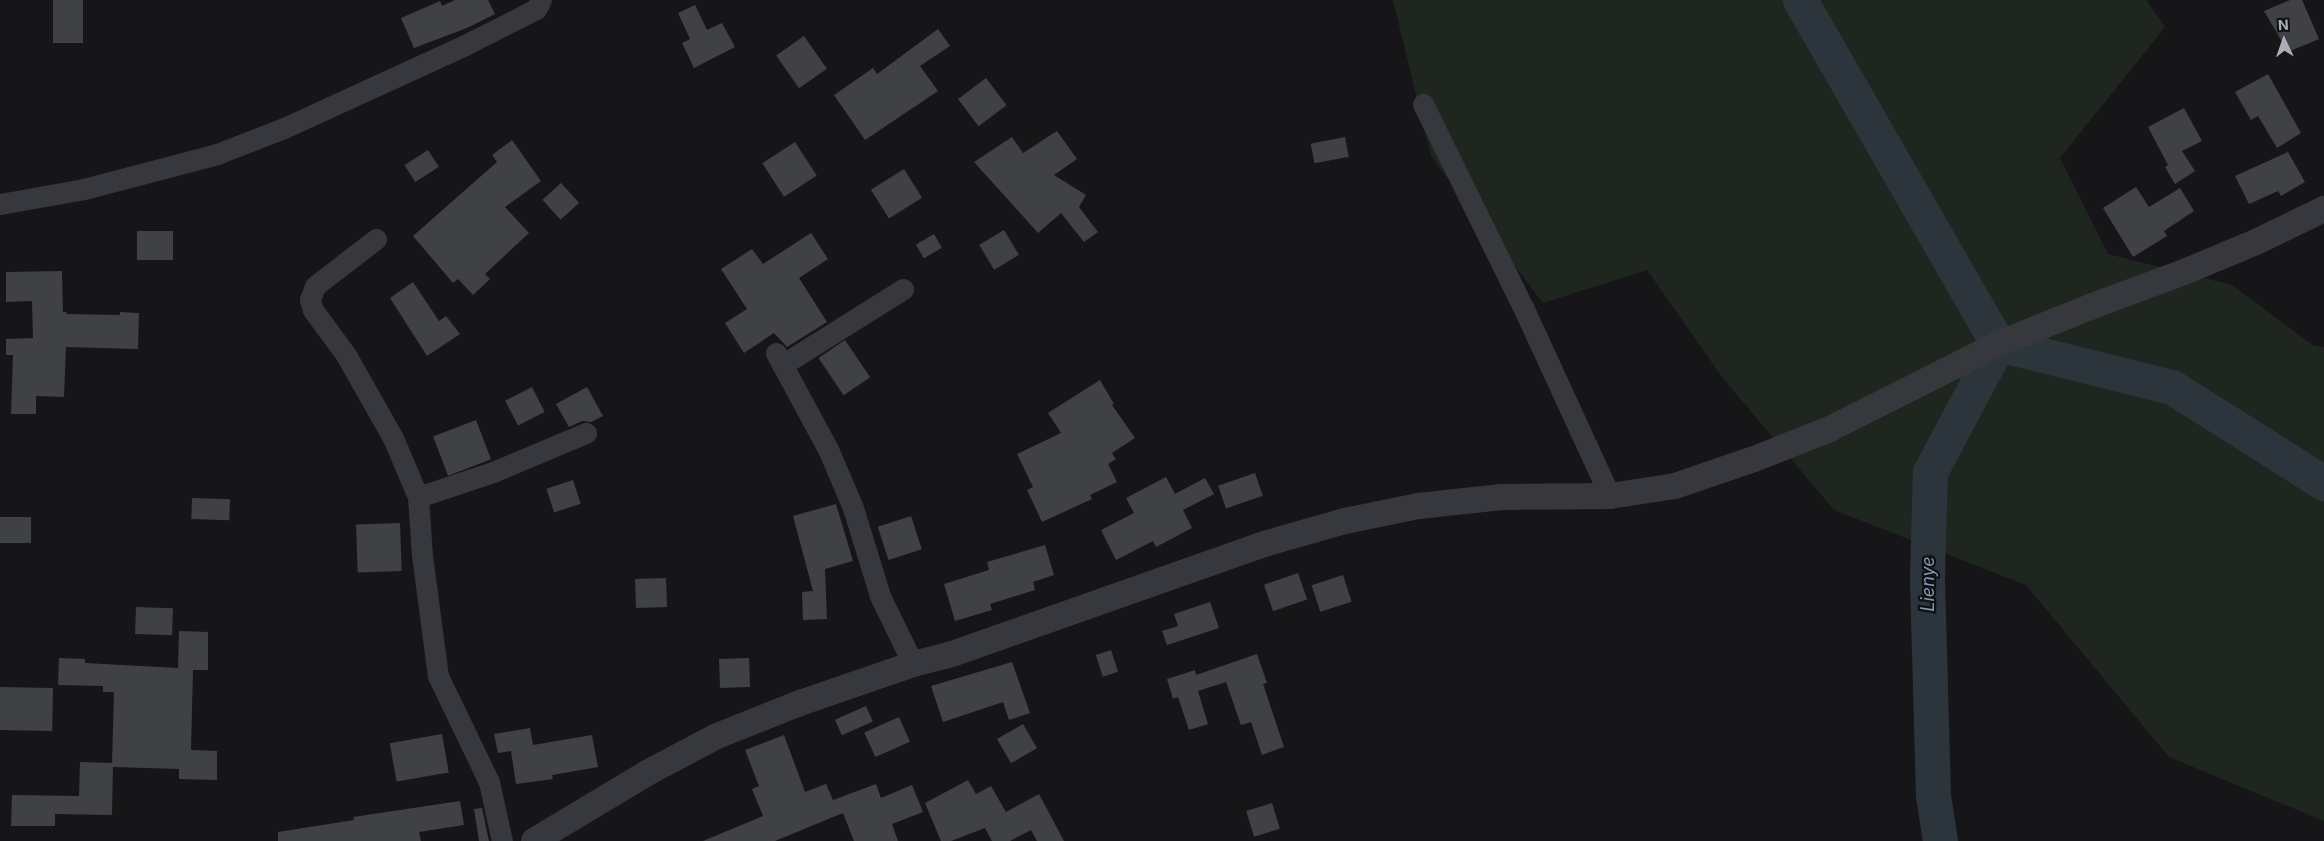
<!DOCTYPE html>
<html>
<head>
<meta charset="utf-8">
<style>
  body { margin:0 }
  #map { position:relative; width:2324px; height:841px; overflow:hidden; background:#161618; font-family:Inter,sans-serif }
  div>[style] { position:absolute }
  .green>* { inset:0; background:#1e261f }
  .river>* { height:35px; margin:-17.5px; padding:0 17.5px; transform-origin:17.5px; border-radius:17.5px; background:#2c353c }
  .building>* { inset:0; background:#404145; transform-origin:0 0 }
  .minor>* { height:21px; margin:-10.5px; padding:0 10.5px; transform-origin:10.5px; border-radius:10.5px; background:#37383d }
  .tertiary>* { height:26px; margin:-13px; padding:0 13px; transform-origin:13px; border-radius:13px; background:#37383d }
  span { translate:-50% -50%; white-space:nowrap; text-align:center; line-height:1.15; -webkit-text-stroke:4.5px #111113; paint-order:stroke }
  .water-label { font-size:18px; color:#7f9bb3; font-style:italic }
  .north { position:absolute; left:2259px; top:15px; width:50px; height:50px; -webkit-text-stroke:4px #111113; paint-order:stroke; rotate:357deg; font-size:14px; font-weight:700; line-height:20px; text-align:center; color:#a8adb8 }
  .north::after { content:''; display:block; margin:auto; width:18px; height:22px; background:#a8adb8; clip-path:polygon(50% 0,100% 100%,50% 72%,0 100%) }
</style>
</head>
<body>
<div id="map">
  <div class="green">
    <i style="clip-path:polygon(1393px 0,2146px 0,2165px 27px,2060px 158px,2108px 254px,2232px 285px,2314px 346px,2324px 347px,2324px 821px,2169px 757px,2026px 585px,1834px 510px,1722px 377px,1647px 270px,1543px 303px,1431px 156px)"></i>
  </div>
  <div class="river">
    <i style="left:1800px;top:0;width:397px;rotate:60.1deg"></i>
    <i style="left:1998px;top:344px;width:179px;rotate:13.9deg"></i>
    <i style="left:2172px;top:387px;width:180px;rotate:32.3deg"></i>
    <i style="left:1940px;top:841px;width:47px;rotate:-98.7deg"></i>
    <i style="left:1933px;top:795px;width:218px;rotate:-91.6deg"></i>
    <i style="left:1927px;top:577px;width:105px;rotate:-88.4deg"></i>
    <i style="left:1930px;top:472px;width:145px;rotate:-62deg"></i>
  </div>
  <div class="building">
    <i style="left:53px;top:0;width:30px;height:43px"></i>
    <i style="clip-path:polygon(455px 0,488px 0,495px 14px,467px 28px,414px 48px,401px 18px,440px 1px,442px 6px)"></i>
    <i style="clip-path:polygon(2290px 0,2302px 0,2319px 39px,2288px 52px,2264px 11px)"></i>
    <i style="clip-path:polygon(695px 5px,707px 30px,722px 23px,735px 47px,694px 68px,682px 43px,690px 39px,678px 13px)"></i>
    <i style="clip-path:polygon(938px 29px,950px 46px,920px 66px,938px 91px,865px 140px,834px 95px,873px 68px,877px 74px)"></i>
    <i style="left:804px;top:36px;width:40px;height:34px;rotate:55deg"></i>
    <i style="clip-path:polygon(2268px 74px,2301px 133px,2277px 148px,2258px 116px,2251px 120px,2235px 92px)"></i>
    <i style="left:986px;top:78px;width:34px;height:35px;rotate:53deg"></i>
    <i style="clip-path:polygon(2184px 108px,2202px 141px,2182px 151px,2195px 171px,2175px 184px,2165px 167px,2168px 165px,2148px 127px)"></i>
    <i style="clip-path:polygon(1057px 131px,1077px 159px,1054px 175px,1086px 195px,1079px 207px,1098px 232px,1084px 242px,1061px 213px,1038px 233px,974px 162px,1012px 137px,1023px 153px)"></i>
    <i style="left:1345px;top:137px;width:20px;height:35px;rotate:79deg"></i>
    <i style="clip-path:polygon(512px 140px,541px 181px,505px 207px,529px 233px,485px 274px,490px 279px,473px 295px,458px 279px,453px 283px,413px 236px,497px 162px,492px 155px)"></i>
    <i style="left:795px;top:142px;width:40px;height:39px;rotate:57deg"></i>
    <i style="left:428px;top:150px;width:20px;height:28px;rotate:57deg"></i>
    <i style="clip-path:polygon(2288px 152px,2305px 182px,2281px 196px,2278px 191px,2249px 204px,2235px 176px)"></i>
    <i style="left:904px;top:169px;width:34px;height:39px;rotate:58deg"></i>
    <i style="left:561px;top:183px;width:27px;height:25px;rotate:48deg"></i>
    <i style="clip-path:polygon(2136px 187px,2149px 207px,2180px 188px,2194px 211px,2164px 231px,2167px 236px,2133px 257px,2103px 208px)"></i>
    <i style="left:1004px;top:230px;width:29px;height:29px;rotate:59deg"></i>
    <i style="left:137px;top:231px;width:36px;height:29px"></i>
    <i style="clip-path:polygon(811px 233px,828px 259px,799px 278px,827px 322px,787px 347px,774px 333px,744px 353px,725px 323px,747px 309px,721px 269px,752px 249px,763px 264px)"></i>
    <i style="left:934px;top:234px;width:16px;height:21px;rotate:60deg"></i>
    <i style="clip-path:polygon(62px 271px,63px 312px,66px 312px,67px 314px,120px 315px,120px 312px,139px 313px,138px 349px,66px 347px,64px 397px,36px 396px,36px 414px,11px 414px,13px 355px,6px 355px,6px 339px,33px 338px,32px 301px,6px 302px,6px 272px)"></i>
    <i style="clip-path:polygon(413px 282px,439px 321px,446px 316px,460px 334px,427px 356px,390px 298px)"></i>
    <i style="left:845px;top:340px;width:45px;height:32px;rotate:56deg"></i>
    <i style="clip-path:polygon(1100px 380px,1114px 404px,1112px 405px,1135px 438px,1112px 453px,1116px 459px,1108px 464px,1117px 482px,1090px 495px,1092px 499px,1042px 522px,1027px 490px,1033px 487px,1017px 454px,1061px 433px,1048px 413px)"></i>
    <i style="left:532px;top:387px;width:28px;height:30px;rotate:63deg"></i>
    <i style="clip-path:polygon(587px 387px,603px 416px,591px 422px,582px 421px,569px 427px,556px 404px)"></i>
    <i style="left:476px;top:420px;width:42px;height:46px;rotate:69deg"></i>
    <i style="left:1255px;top:473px;width:24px;height:39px;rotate:71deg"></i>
    <i style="clip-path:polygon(1166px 477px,1175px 494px,1205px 478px,1214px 494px,1183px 510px,1192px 528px,1156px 547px,1153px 541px,1116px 560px,1101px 530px,1134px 513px,1126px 498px)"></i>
    <i style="left:573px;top:480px;width:25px;height:28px;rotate:72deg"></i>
    <i style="left:192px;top:498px;width:38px;height:21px;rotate:2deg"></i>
    <i style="clip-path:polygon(836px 504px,853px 561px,825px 569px,827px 619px,803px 620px,802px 592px,813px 591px,793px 516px)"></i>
    <i style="left:911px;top:516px;width:35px;height:35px;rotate:72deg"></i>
    <i style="left:0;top:517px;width:31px;height:26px"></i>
    <i style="left:400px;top:523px;width:48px;height:44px;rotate:88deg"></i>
    <i style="clip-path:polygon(1045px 545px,1054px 575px,1033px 582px,1035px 590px,990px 604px,992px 610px,955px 621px,944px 584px,989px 570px,987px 562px)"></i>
    <i style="left:1298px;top:573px;width:28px;height:36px;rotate:71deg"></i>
    <i style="left:1343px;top:575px;width:28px;height:33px;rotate:72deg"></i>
    <i style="left:666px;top:578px;width:29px;height:31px;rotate:88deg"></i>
    <i style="clip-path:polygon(1210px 602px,1219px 628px,1167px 645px,1162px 631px,1178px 626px,1174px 614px)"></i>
    <i style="left:136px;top:607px;width:37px;height:27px;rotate:2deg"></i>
    <i style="clip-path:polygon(179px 631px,208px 632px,208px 670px,193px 670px,191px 750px,217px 751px,217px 780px,179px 779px,179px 769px,113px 767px,112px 815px,55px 814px,55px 826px,11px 826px,12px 795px,79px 796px,80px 762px,112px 763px,114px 692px,103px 692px,103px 686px,58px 685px,59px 658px,85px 659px,85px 663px,178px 668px)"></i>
    <i style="left:1111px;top:650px;width:23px;height:16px;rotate:72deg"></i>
    <i style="clip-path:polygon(1257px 654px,1267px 683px,1263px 684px,1284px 747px,1262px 755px,1251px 722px,1241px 725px,1226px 682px,1198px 691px,1208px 724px,1189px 730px,1178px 697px,1173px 699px,1167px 679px,1195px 670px,1196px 675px)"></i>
    <i style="left:749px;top:658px;width:29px;height:30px;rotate:88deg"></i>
    <i style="clip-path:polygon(1012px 662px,1030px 713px,1009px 720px,1003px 702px,943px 722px,931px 686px)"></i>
    <i style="left:0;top:687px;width:53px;height:43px;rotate:1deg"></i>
    <i style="left:866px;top:706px;width:17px;height:34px;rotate:66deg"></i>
    <i style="left:899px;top:717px;width:27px;height:38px;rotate:66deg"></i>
    <i style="left:1023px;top:724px;width:28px;height:30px;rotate:60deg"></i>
    <i style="clip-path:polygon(530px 728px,533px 745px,592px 735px,598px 767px,552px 775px,553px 779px,516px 784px,511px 751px,498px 753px,494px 734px)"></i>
    <i style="left:442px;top:734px;width:39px;height:53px;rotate:80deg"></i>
    <i style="clip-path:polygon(784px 735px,805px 792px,826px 784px,833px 800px,876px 784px,881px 798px,912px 785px,923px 812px,892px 824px,898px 841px,854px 841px,843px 813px,775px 841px,703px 841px,763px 816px,752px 789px,759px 786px,745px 750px)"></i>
    <i style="clip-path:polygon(968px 780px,976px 794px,991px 786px,1006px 812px,1039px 794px,1064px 841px,1037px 841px,1031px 830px,1010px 841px,992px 841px,985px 828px,951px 841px,941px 841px,925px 803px)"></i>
    <i style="clip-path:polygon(460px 801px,464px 825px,419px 832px,421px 841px,278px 841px,278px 832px,354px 820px,353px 817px)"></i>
    <i style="left:1272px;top:803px;width:27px;height:27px;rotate:73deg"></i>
    <i style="clip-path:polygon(482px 808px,489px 841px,479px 841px,474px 809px)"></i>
  </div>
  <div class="minor">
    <i style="left:1423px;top:104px;width:226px;rotate:63.8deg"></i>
    <i style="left:1523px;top:307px;width:208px;rotate:65.3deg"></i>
    <i style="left:0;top:204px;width:85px;rotate:-10.1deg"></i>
    <i style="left:84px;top:189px;width:138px;rotate:-14.7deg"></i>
    <i style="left:217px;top:154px;width:72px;rotate:-21.2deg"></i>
    <i style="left:284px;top:128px;width:199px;rotate:-24.6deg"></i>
    <i style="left:465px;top:45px;width:80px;rotate:-26.9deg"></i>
    <i style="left:536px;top:9px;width:10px;rotate:-61deg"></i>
    <i style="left:376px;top:239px;width:77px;rotate:142.4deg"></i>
    <i style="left:315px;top:286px;width:15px;rotate:110deg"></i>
    <i style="left:310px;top:300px;width:10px;rotate:73deg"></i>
    <i style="left:313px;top:310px;width:56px;rotate:53.7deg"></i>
    <i style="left:346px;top:355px;width:95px;rotate:60.5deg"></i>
    <i style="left:393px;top:438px;width:64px;rotate:67deg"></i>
    <i style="left:418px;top:497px;width:58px;rotate:86.1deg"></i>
    <i style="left:422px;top:555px;width:122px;rotate:82.5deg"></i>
    <i style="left:438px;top:676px;width:118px;rotate:64.3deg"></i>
    <i style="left:489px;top:782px;width:60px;rotate:77.6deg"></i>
    <i style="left:776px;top:353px;width:109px;rotate:61.6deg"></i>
    <i style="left:828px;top:449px;width:64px;rotate:67deg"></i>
    <i style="left:853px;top:508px;width:92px;rotate:72.9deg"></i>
    <i style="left:880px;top:596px;width:76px;rotate:64.1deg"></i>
    <i style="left:782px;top:365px;width:143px;rotate:-32.1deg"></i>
    <i style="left:418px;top:497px;width:79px;rotate:-18.4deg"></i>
    <i style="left:493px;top:472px;width:101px;rotate:-22.8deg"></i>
  </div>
  <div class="tertiary">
    <i style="left:534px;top:841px;width:132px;rotate:-31deg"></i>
    <i style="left:647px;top:773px;width:79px;rotate:-27.9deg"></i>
    <i style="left:717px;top:736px;width:89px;rotate:-21.7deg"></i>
    <i style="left:800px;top:703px;width:120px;rotate:-19deg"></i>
    <i style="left:913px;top:664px;width:40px;rotate:-14.4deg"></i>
    <i style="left:952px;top:654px;width:331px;rotate:-19.4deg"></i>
    <i style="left:1264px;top:544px;width:84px;rotate:-15.9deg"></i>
    <i style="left:1345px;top:521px;width:76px;rotate:-11.5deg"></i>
    <i style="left:1419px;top:506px;width:83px;rotate:-6.2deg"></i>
    <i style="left:1502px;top:497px;width:108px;rotate:-0.5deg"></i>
    <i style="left:1610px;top:496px;width:66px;rotate:-8.7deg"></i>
    <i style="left:1675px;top:486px;width:83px;rotate:-18.9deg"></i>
    <i style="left:1754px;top:459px;width:82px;rotate:-21.5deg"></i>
    <i style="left:1830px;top:429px;width:188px;rotate:-26.8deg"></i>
    <i style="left:1998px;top:344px;width:99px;rotate:-21.9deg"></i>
    <i style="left:2090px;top:307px;width:100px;rotate:-20.4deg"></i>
    <i style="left:2184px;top:272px;width:78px;rotate:-22.6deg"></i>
    <i style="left:2256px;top:242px;width:76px;rotate:-25.9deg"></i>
  </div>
  <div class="water-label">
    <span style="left:1928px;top:584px;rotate:-90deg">Lienye</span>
  </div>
  <div class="north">N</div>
</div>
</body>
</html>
